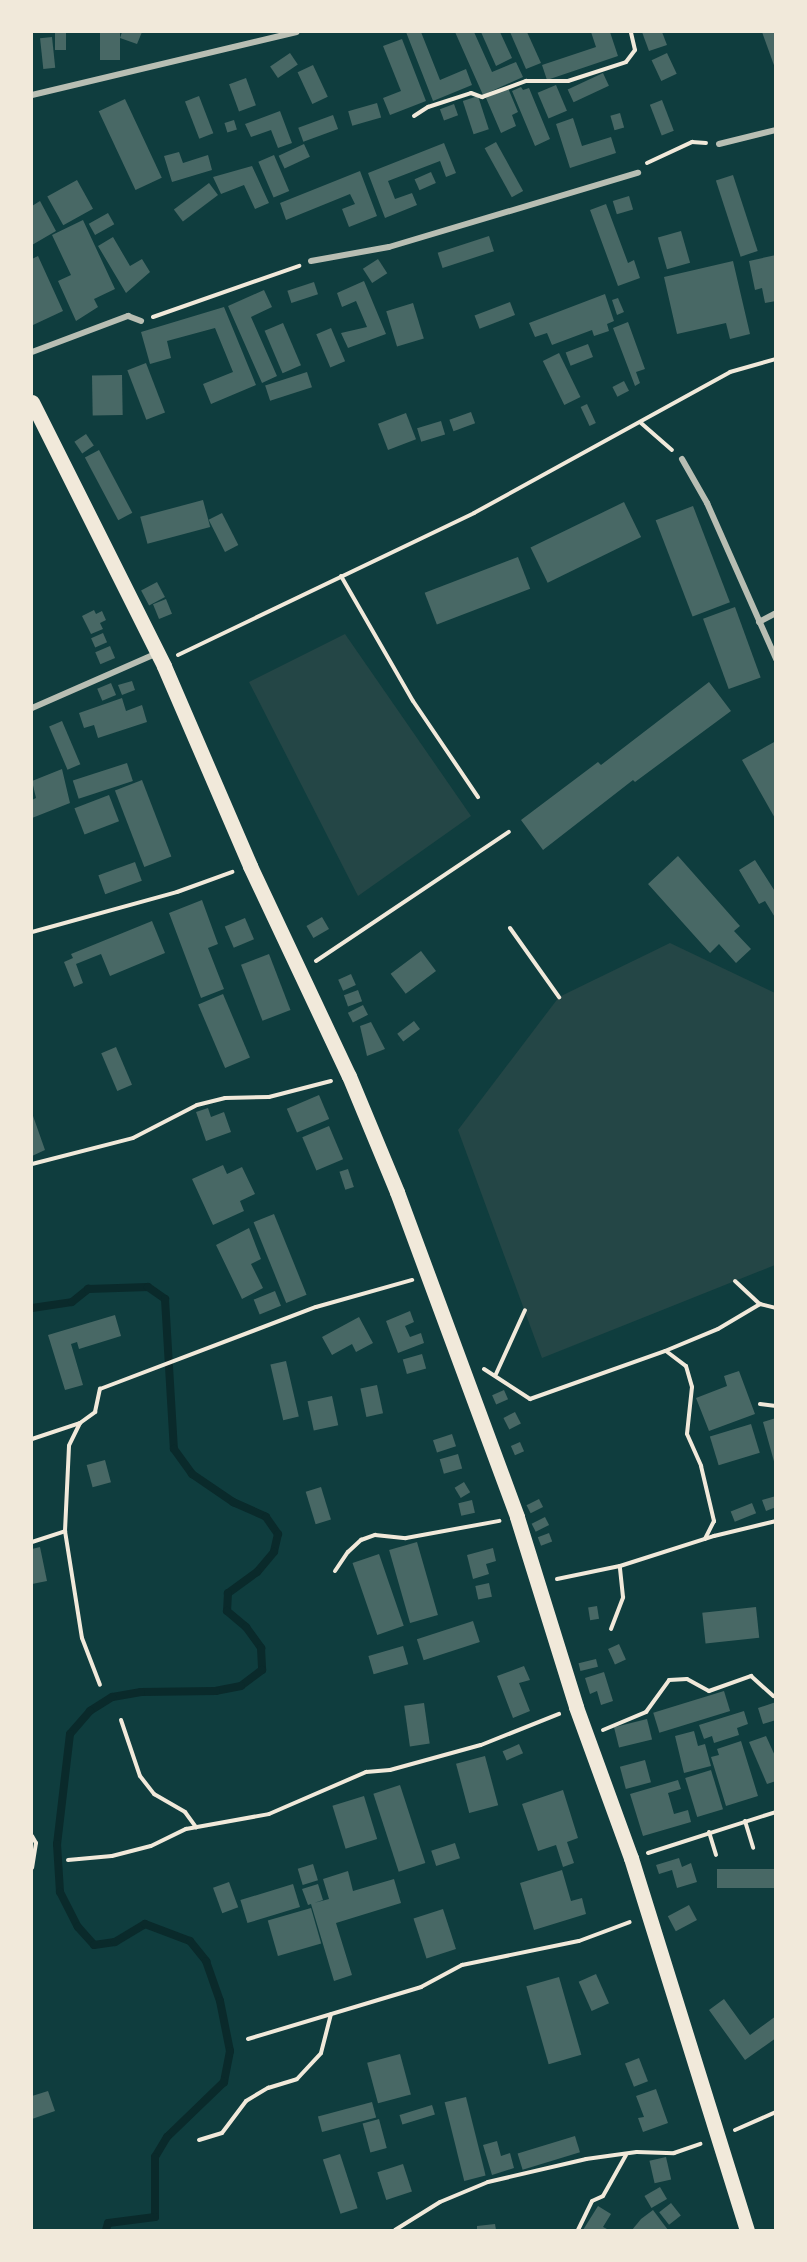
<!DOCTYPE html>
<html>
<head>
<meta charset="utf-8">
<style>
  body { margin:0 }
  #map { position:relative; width:807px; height:2262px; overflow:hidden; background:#0f3d3e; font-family:"Libre Baskerville",serif }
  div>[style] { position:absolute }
  .green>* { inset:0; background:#244646 }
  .stream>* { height:8px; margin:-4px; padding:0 4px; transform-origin:4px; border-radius:4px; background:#0a2a2b }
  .building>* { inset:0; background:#486865; transform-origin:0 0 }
  .path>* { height:4px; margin:-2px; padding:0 2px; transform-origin:2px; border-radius:2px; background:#f1e9da }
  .minor>* { height:6px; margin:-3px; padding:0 3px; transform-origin:3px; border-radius:3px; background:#b8beb3 }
  .primary>* { height:15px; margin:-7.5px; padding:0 7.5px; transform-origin:7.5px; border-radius:7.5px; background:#f1e9da }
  span { translate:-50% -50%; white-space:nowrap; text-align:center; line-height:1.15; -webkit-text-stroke:6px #f1e9da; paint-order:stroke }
  .frame { position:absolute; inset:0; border:33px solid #f1e9da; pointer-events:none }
</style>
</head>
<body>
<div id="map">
  <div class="green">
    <i style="clip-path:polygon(345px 634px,471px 816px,358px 896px,249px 682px)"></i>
    <i style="clip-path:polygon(670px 943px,775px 993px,775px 1265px,542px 1358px,458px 1130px,559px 997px)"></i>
  </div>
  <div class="stream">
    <i style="left:32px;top:1308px;width:40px;rotate:-8.5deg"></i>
    <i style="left:72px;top:1302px;width:21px;rotate:-39deg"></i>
    <i style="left:88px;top:1289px;width:60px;rotate:-1.9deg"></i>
    <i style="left:148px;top:1287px;width:21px;rotate:35deg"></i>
    <i style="left:165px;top:1299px;width:150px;rotate:86.6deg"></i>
    <i style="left:174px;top:1449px;width:31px;rotate:54deg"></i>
    <i style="left:192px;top:1474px;width:50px;rotate:34.3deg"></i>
    <i style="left:233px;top:1502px;width:36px;rotate:24deg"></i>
    <i style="left:266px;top:1517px;width:21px;rotate:55deg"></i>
    <i style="left:278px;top:1534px;width:18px;rotate:103deg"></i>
    <i style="left:274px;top:1552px;width:26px;rotate:130deg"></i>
    <i style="left:257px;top:1572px;width:36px;rotate:144deg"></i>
    <i style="left:228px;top:1593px;width:18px;rotate:93deg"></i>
    <i style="left:227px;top:1611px;width:25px;rotate:40deg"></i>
    <i style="left:246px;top:1627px;width:26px;rotate:54deg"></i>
    <i style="left:261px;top:1648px;width:22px;rotate:87deg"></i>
    <i style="left:262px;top:1670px;width:26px;rotate:143deg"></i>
    <i style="left:241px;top:1686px;width:25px;rotate:169deg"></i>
    <i style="left:216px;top:1691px;width:75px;rotate:179.2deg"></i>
    <i style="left:141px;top:1692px;width:29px;rotate:170deg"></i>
    <i style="left:112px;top:1697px;width:26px;rotate:148deg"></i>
    <i style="left:90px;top:1711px;width:30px;rotate:131deg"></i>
    <i style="left:70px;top:1734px;width:111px;rotate:96.7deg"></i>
    <i style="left:57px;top:1844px;width:48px;rotate:86.4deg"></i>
    <i style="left:60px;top:1892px;width:39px;rotate:63deg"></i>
    <i style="left:78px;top:1927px;width:24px;rotate:48deg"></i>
    <i style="left:94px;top:1945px;width:21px;rotate:-8deg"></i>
    <i style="left:115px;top:1942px;width:35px;rotate:-31deg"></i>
    <i style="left:145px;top:1924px;width:48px;rotate:20.7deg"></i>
    <i style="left:190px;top:1941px;width:26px;rotate:51deg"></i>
    <i style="left:206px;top:1961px;width:42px;rotate:70.7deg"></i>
    <i style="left:220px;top:2001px;width:51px;rotate:78.7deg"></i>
    <i style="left:230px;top:2051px;width:32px;rotate:101deg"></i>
    <i style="left:224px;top:2082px;width:79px;rotate:136deg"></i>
    <i style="left:167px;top:2137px;width:23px;rotate:121deg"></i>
    <i style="left:155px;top:2157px;width:60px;rotate:90deg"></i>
    <i style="left:155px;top:2217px;width:47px;rotate:172.7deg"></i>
    <i style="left:108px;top:2223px;width:7px;rotate:106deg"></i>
  </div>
  <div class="building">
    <i style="left:55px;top:32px;width:11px;height:18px"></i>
    <i style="left:100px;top:32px;width:20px;height:28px"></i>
    <i style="clip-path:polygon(122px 32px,142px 32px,137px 44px,120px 38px)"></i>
    <i style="clip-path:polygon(406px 32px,421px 32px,440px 80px,466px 69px,472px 85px,433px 101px)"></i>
    <i style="clip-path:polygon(455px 32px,474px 32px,492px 72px,516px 62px,523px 77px,483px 95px)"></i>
    <i style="clip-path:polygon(481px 32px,500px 32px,512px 58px,496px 66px)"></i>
    <i style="clip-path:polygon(510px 32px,527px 32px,541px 63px,526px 69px)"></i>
    <i style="clip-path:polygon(591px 32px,610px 32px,618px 56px,547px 80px,542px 65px,596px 47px)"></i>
    <i style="clip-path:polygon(642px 32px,662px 32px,667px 45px,649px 51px)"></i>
    <i style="clip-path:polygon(762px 32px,776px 32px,776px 68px,775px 68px)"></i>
    <i style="left:52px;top:37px;width:31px;height:12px;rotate:84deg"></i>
    <i style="clip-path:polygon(402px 39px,426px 101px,390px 115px,383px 98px,401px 91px,383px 46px)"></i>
    <i style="left:290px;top:53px;width:14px;height:24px;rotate:56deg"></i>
    <i style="left:667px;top:53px;width:23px;height:17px;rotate:65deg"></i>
    <i style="left:313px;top:65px;width:35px;height:17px;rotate:65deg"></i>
    <i style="left:603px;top:73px;width:14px;height:39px;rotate:65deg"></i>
    <i style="left:246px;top:78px;width:29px;height:18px;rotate:70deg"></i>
    <i style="left:556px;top:85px;width:28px;height:20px;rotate:67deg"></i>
    <i style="clip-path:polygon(521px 87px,523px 90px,529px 88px,550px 139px,535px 146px,512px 91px)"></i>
    <i style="clip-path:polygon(508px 88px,518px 112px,512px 115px,516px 126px,501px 133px,486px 98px)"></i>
    <i style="left:199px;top:96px;width:40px;height:15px;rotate:69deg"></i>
    <i style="left:478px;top:96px;width:35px;height:16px;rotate:72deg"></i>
    <i style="left:125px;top:99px;width:87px;height:29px;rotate:65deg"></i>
    <i style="left:662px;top:100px;width:33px;height:13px;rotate:69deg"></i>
    <i style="left:377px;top:103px;width:15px;height:30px;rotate:74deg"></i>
    <i style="left:454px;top:104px;width:12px;height:15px;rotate:70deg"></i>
    <i style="clip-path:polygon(280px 111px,292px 143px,278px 148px,271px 130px,251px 137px,245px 124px)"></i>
    <i style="left:620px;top:113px;width:15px;height:10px;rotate:74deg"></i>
    <i style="left:333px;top:115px;width:15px;height:37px;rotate:70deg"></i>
    <i style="clip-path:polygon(573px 118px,582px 146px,611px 137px,616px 153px,570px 168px,556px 124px)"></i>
    <i style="left:234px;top:120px;width:10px;height:10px;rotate:73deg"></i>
    <i style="left:496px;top:142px;width:56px;height:13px;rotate:61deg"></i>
    <i style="clip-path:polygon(444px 143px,456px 173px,446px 177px,440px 161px,388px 181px,395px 199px,412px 193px,417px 205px,385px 218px,368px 173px)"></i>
    <i style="left:304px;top:144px;width:14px;height:28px;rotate:65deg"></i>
    <i style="clip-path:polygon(179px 152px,183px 163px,208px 155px,212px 170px,172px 182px,164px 156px)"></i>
    <i style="left:274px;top:155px;width:39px;height:17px;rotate:67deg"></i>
    <i style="clip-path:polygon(252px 166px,269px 203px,255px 209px,244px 185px,221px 194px,213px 177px)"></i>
    <i style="clip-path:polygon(360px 171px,377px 216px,349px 227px,342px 209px,355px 204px,350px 194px,286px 220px,280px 203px)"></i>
    <i style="left:431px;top:172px;width:12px;height:18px;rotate:66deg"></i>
    <i style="left:733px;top:175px;width:80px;height:18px;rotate:72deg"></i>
    <i style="left:77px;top:180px;width:33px;height:34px;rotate:61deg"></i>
    <i style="left:209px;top:183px;width:15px;height:44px;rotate:53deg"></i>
    <i style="left:629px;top:196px;width:14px;height:17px;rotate:73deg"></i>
    <i style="clip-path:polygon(40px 201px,56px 231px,32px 245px,32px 206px)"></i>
    <i style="clip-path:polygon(606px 204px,628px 263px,634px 260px,640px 278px,618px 286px,590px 210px)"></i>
    <i style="left:108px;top:213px;width:13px;height:22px;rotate:61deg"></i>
    <i style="clip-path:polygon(83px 220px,115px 289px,94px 299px,98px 307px,76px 321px,58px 281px,71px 275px,52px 235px)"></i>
    <i style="left:681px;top:231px;width:33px;height:24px;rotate:74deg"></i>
    <i style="left:489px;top:236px;width:16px;height:54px;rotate:72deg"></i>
    <i style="clip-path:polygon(113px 237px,130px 266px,142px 259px,150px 272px,126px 293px,98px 246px)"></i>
    <i style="clip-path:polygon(776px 255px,776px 301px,765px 303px,762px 288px,755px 290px,749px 261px)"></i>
    <i style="clip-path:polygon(38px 256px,63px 311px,33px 325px,32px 259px)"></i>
    <i style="left:378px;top:259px;width:17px;height:18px;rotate:57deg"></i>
    <i style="clip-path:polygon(733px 261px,750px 334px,730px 339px,726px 323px,677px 334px,664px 277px)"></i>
    <i style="clip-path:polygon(364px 281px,386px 334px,348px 348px,341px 333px,367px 327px,356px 301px,342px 307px,337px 293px)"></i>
    <i style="left:314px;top:282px;width:13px;height:28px;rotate:72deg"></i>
    <i style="clip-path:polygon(264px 290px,272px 307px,251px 317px,277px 376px,262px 383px,228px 306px)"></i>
    <i style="clip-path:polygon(605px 294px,614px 321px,607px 324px,609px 331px,594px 336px,592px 330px,552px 345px,547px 333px,535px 337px,529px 323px)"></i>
    <i style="clip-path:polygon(618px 298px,624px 312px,617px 315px,612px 300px)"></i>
    <i style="left:510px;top:302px;width:14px;height:38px;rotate:69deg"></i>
    <i style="left:413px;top:303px;width:37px;height:28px;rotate:73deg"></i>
    <i style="clip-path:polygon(224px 307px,256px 385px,211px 404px,203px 384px,233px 372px,215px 328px,167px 341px,171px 358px,150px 364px,141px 332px)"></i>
    <i style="clip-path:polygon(628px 322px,645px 369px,636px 372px,640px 383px,635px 386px,613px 328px)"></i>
    <i style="left:283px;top:323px;width:46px;height:20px;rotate:67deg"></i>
    <i style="left:331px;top:328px;width:36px;height:16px;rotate:67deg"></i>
    <i style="left:588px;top:344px;width:14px;height:24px;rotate:69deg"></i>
    <i style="left:559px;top:353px;width:49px;height:18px;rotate:64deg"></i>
    <i style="left:146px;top:363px;width:53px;height:20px;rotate:69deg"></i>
    <i style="left:307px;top:372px;width:16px;height:44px;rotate:72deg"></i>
    <i style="left:122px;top:375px;width:40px;height:30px;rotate:89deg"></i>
    <i style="left:624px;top:381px;width:11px;height:13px;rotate:63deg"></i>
    <i style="left:587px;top:404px;width:21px;height:7px;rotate:65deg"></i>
    <i style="left:471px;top:412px;width:12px;height:23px;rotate:70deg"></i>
    <i style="left:406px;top:413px;width:28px;height:30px;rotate:69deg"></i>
    <i style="left:441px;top:421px;width:14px;height:25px;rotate:73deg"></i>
    <i style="left:86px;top:434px;width:14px;height:14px;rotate:56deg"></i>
    <i style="left:99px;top:450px;width:71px;height:16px;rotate:62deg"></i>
    <i style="left:203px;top:500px;width:28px;height:65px;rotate:75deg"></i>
    <i style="left:624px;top:502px;width:39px;height:104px;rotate:64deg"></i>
    <i style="left:693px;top:506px;width:103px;height:40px;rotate:69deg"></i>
    <i style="left:222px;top:513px;width:36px;height:15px;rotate:63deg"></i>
    <i style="left:518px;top:557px;width:34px;height:100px;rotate:69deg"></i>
    <i style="left:157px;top:582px;width:17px;height:18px;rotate:62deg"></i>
    <i style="left:166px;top:599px;width:16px;height:14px;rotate:68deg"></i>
    <i style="left:735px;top:607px;width:75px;height:34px;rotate:70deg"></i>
    <i style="clip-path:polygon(94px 610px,96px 614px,102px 611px,106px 620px,100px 623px,103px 629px,91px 634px,82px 616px)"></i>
    <i style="left:103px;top:633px;width:10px;height:13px;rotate:66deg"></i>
    <i style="left:110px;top:646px;width:13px;height:16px;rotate:67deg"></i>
    <i style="clip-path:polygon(132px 681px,135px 690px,122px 695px,118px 685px)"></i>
    <i style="clip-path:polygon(709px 682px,731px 711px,635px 782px,633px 780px,543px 850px,521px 820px,598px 762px,601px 765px)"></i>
    <i style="left:111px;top:683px;width:13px;height:15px;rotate:67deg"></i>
    <i style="clip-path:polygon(122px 698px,126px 711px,142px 705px,147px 722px,98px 738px,94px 725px,84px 728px,79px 713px)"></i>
    <i style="left:62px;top:721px;width:47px;height:14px;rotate:67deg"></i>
    <i style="clip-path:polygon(776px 741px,776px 820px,742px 760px)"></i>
    <i style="left:127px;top:763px;width:19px;height:57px;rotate:72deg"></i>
    <i style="clip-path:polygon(62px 769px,70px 803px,32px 818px,32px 800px,36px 798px,32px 781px)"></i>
    <i style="left:142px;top:780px;width:82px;height:29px;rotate:69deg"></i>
    <i style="left:109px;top:795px;width:28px;height:37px;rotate:69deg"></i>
    <i style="clip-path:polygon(678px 856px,740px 926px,734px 931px,751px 949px,736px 963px,719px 944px,710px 953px,648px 884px)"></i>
    <i style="clip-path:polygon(755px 860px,776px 893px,776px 919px,765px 901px,759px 904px,739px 870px)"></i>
    <i style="left:135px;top:862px;width:20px;height:39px;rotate:70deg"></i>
    <i style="clip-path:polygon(202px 900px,218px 944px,208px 948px,224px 989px,201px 998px,169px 913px)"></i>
    <i style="left:322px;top:917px;width:14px;height:18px;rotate:60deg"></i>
    <i style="left:245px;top:918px;width:23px;height:22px;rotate:67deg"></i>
    <i style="clip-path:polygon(152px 921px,165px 953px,110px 976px,101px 954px,76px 964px,83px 983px,74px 987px,64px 962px,73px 958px,71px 954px)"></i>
    <i style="left:421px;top:951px;width:25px;height:38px;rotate:53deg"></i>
    <i style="left:269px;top:954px;width:60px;height:30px;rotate:69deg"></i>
    <i style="left:351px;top:974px;width:12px;height:14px;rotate:66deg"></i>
    <i style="left:358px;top:990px;width:12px;height:15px;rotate:70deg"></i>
    <i style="left:223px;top:994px;width:69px;height:27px;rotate:67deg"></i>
    <i style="left:363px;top:1005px;width:11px;height:17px;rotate:63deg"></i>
    <i style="left:414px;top:1021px;width:10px;height:21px;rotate:53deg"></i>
    <i style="clip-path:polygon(371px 1022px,385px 1049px,367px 1056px,360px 1026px)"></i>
    <i style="left:116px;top:1047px;width:41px;height:16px;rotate:67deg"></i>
    <i style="left:319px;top:1095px;width:26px;height:35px;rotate:67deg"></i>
    <i style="clip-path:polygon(208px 1108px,211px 1117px,224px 1112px,231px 1132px,206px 1141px,196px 1112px)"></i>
    <i style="clip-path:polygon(32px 1113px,45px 1150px,32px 1156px)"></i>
    <i style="left:329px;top:1126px;width:36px;height:29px;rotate:67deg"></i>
    <i style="clip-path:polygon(223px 1165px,227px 1174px,242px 1167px,255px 1194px,240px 1201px,244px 1211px,213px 1225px,192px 1179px)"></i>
    <i style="left:348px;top:1169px;width:19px;height:9px;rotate:72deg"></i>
    <i style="left:274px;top:1214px;width:87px;height:22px;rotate:68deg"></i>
    <i style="clip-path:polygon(249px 1228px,261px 1259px,251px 1264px,263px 1288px,242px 1299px,216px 1245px)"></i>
    <i style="left:275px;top:1291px;width:16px;height:23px;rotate:68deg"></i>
    <i style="clip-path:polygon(410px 1311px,414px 1322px,405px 1326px,410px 1337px,421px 1333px,424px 1343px,398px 1353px,386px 1321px)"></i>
    <i style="clip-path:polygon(115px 1315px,121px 1336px,79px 1349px,77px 1342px,71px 1344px,83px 1385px,65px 1390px,48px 1335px)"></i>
    <i style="clip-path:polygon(359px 1317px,373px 1343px,356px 1352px,352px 1344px,332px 1355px,322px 1337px)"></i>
    <i style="left:422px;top:1354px;width:15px;height:20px;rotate:74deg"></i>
    <i style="left:286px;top:1361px;width:57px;height:16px;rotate:77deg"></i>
    <i style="clip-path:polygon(739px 1371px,755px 1414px,709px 1431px,696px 1398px,727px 1386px,724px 1376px)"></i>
    <i style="left:377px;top:1385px;width:29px;height:17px;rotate:78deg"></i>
    <i style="left:504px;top:1390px;width:10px;height:13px;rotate:66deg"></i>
    <i style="left:332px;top:1396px;width:30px;height:25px;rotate:78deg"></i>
    <i style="left:515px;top:1412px;width:13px;height:13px;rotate:63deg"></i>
    <i style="clip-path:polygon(776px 1418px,776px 1465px,775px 1465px,763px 1422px)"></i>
    <i style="left:751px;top:1424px;width:30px;height:43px;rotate:73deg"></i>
    <i style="left:452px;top:1434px;width:13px;height:20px;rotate:72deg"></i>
    <i style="left:520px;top:1442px;width:10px;height:10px;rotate:66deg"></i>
    <i style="left:458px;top:1454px;width:15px;height:19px;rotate:74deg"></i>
    <i style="left:105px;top:1460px;width:23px;height:19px;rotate:75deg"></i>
    <i style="left:464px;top:1482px;width:12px;height:11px;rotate:59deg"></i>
    <i style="left:321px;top:1487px;width:34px;height:16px;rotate:73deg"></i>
    <i style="clip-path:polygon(776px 1496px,776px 1507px,766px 1511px,762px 1500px)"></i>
    <i style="left:539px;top:1499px;width:9px;height:14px;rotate:63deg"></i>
    <i style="left:472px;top:1500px;width:13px;height:14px;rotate:77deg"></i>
    <i style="left:752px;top:1503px;width:11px;height:23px;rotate:68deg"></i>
    <i style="left:545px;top:1517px;width:9px;height:15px;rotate:63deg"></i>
    <i style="left:549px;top:1533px;width:9px;height:12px;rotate:69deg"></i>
    <i style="left:417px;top:1542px;width:76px;height:29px;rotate:74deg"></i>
    <i style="clip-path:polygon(40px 1547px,47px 1581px,32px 1584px,32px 1549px)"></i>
    <i style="clip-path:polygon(493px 1548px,496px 1561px,486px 1564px,489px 1574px,473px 1579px,467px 1555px)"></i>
    <i style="left:379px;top:1554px;width:76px;height:28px;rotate:71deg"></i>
    <i style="left:489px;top:1583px;width:14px;height:14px;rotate:78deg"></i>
    <i style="left:597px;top:1606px;width:13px;height:9px;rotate:81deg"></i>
    <i style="left:756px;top:1607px;width:31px;height:54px;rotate:84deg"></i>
    <i style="left:473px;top:1621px;width:22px;height:59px;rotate:72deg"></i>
    <i style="left:619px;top:1644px;width:17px;height:12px;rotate:66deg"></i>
    <i style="left:403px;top:1646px;width:19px;height:36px;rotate:74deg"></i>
    <i style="left:596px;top:1659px;width:8px;height:18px;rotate:76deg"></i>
    <i style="clip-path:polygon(524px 1666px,530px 1680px,519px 1683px,530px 1711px,513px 1718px,497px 1676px)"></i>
    <i style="clip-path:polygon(604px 1672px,613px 1701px,601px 1705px,597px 1691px,590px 1694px,585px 1678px)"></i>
    <i style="left:724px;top:1691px;width:21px;height:74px;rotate:73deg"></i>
    <i style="clip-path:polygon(776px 1702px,776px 1720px,763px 1724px,758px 1708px)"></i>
    <i style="left:424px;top:1703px;width:41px;height:20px;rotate:82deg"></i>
    <i style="clip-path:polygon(744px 1711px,748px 1724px,737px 1728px,739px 1735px,714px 1743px,712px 1736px,704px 1739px,699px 1725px)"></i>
    <i style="left:647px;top:1719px;width:21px;height:34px;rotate:76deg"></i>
    <i style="clip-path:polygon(694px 1731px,698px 1746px,705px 1744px,711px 1766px,684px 1773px,675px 1736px)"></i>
    <i style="clip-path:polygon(766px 1736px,776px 1758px,776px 1781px,767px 1784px,749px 1742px)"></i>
    <i style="clip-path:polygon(741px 1741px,758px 1796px,726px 1806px,711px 1757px,719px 1755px,717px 1749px)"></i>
    <i style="left:519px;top:1744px;width:10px;height:18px;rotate:66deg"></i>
    <i style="left:485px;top:1756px;width:51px;height:30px;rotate:75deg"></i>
    <i style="left:645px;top:1760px;width:23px;height:26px;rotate:75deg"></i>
    <i style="left:711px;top:1770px;width:41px;height:27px;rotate:73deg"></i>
    <i style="clip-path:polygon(678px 1780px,681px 1789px,668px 1793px,674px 1814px,688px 1810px,691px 1822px,643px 1836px,630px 1794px)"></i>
    <i style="left:400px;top:1785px;width:82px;height:28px;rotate:72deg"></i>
    <i style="clip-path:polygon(563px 1790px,578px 1838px,567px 1842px,574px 1863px,563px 1867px,556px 1845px,538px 1851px,522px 1804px)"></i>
    <i style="left:364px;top:1796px;width:45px;height:33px;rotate:73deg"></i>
    <i style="left:455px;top:1843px;width:16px;height:25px;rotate:72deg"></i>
    <i style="clip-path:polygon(679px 1858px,682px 1867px,691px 1863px,697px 1882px,677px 1888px,672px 1870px,659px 1874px,656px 1865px)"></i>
    <i style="left:313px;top:1864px;width:17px;height:16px;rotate:73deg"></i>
    <i style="left:776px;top:1869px;width:19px;height:59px;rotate:90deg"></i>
    <i style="clip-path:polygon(562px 1870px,571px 1901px,582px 1898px,586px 1914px,534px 1930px,520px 1883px)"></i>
    <i style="clip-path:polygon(348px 1871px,353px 1891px,394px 1879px,401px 1903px,336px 1923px,352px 1975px,334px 1981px,311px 1904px,308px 1905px,302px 1889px,318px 1884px,323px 1900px,314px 1903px,329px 1899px,323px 1879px)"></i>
    <i style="left:229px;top:1882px;width:27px;height:17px;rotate:70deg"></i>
    <i style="left:293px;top:1884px;width:24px;height:55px;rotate:73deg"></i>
    <i style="left:689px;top:1905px;width:17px;height:24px;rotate:62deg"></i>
    <i style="left:311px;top:1908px;width:37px;height:45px;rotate:74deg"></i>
    <i style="left:443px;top:1909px;width:42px;height:31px;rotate:72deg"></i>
    <i style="left:596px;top:1974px;width:32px;height:19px;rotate:66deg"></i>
    <i style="left:559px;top:1977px;width:81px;height:34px;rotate:74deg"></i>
    <i style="clip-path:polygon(724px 1999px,750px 2035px,776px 2016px,776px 2038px,745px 2060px,709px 2010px)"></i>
    <i style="left:400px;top:2054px;width:42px;height:34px;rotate:75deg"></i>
    <i style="left:639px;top:2058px;width:25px;height:15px;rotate:69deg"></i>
    <i style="clip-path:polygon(656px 2089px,668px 2123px,643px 2132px,638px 2118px,644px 2117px,636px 2096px)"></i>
    <i style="clip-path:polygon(48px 2091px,55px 2111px,32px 2119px,32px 2096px)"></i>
    <i style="left:466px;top:2097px;width:81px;height:22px;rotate:76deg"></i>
    <i style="left:372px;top:2102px;width:16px;height:56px;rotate:75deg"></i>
    <i style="left:432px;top:2105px;width:10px;height:34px;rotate:73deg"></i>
    <i style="left:379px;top:2119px;width:30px;height:17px;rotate:75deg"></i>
    <i style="left:575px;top:2136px;width:17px;height:60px;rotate:73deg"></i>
    <i style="clip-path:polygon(497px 2141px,501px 2156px,510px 2153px,514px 2168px,492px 2175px,483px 2145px)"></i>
    <i style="left:340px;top:2154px;width:57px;height:18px;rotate:72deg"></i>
    <i style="left:666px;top:2157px;width:23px;height:17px;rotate:77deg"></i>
    <i style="left:403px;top:2164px;width:29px;height:27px;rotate:72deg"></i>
    <i style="left:660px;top:2187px;width:14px;height:18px;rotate:60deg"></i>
    <i style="left:671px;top:2203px;width:16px;height:15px;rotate:52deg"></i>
    <i style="clip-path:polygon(598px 2206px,611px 2214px,603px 2227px,609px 2230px,583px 2230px)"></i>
    <i style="clip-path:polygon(653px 2210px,668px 2230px,632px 2230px,641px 2219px)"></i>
    <i style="clip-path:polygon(495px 2224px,496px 2230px,477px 2230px,477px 2226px)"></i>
  </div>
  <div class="path">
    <i style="left:414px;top:116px;width:17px;rotate:-33deg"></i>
    <i style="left:428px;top:107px;width:45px;rotate:-18deg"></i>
    <i style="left:471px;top:93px;width:12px;rotate:20deg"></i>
    <i style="left:482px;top:97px;width:47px;rotate:-20deg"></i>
    <i style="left:526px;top:81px;width:42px"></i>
    <i style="left:568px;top:81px;width:61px;rotate:-18.1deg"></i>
    <i style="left:626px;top:62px;width:15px;rotate:-53deg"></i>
    <i style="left:635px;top:50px;width:18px;rotate:-103deg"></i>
    <i style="left:647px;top:163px;width:50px;rotate:-25deg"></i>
    <i style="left:692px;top:142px;width:14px;rotate:4deg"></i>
    <i style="left:153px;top:317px;width:155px;rotate:-19.3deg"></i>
    <i style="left:641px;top:423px;width:41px;rotate:41.1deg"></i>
    <i style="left:341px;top:576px;width:144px;rotate:60.1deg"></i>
    <i style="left:413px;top:701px;width:116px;rotate:55.9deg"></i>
    <i style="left:178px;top:655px;width:328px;rotate:-25.6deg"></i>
    <i style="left:474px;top:513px;width:292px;rotate:-28.8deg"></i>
    <i style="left:730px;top:372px;width:48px;rotate:-15.8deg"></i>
    <i style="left:510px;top:928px;width:85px;rotate:54.6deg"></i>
    <i style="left:32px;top:932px;width:150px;rotate:-15.4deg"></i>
    <i style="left:177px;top:892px;width:59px;rotate:-20deg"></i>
    <i style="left:316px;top:961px;width:232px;rotate:-33.8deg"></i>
    <i style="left:32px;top:1164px;width:104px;rotate:-14.4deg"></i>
    <i style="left:133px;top:1138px;width:72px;rotate:-27.3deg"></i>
    <i style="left:197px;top:1105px;width:29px;rotate:-14deg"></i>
    <i style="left:225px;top:1098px;width:44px;rotate:-1.3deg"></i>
    <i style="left:269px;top:1097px;width:64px;rotate:-14.5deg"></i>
    <i style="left:735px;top:1281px;width:34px;rotate:43deg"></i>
    <i style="left:760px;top:1304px;width:16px;rotate:14deg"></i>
    <i style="left:666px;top:1351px;width:25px;rotate:37deg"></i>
    <i style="left:686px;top:1366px;width:22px;rotate:74deg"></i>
    <i style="left:692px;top:1387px;width:47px;rotate:96.1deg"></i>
    <i style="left:687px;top:1434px;width:35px;rotate:66deg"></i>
    <i style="left:701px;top:1466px;width:57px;rotate:76.7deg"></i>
    <i style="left:714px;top:1521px;width:20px;rotate:117deg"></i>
    <i style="left:484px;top:1369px;width:55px;rotate:33.1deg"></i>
    <i style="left:530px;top:1399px;width:143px;rotate:-19.6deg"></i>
    <i style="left:665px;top:1351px;width:57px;rotate:-22.5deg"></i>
    <i style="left:718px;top:1329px;width:49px;rotate:-30.8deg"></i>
    <i style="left:496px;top:1374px;width:70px;rotate:-65.6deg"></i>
    <i style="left:760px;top:1404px;width:16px;rotate:7deg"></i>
    <i style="left:80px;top:1423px;width:25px;rotate:116deg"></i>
    <i style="left:69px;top:1446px;width:85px;rotate:92.7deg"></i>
    <i style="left:65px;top:1531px;width:108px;rotate:81deg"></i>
    <i style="left:82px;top:1638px;width:50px;rotate:69deg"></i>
    <i style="left:32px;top:1439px;width:51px;rotate:-18.4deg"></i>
    <i style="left:80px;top:1423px;width:19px;rotate:-36deg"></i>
    <i style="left:95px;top:1412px;width:24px;rotate:-78deg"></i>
    <i style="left:100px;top:1389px;width:231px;rotate:-20.8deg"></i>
    <i style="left:316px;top:1307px;width:100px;rotate:-15.7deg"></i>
    <i style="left:32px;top:1542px;width:35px;rotate:-18deg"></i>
    <i style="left:335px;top:1571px;width:23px;rotate:-56deg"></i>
    <i style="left:348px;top:1552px;width:18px;rotate:-43deg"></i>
    <i style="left:361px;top:1540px;width:15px;rotate:-20deg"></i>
    <i style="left:375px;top:1535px;width:31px;rotate:6deg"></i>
    <i style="left:406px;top:1538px;width:95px;rotate:-10.4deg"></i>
    <i style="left:557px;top:1579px;width:64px;rotate:-11.7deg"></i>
    <i style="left:620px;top:1566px;width:99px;rotate:-17.7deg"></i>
    <i style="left:714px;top:1536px;width:64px;rotate:-13.6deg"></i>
    <i style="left:611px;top:1629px;width:34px;rotate:-69deg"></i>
    <i style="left:623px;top:1597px;width:31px;rotate:-96deg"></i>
    <i style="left:121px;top:1720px;width:59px;rotate:71.3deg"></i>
    <i style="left:140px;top:1776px;width:23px;rotate:52deg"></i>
    <i style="left:154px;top:1794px;width:36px;rotate:30deg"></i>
    <i style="left:185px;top:1812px;width:19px;rotate:54deg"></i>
    <i style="left:603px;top:1730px;width:47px;rotate:-22.7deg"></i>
    <i style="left:646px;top:1712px;width:39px;rotate:-54deg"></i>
    <i style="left:669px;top:1680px;width:18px;rotate:-3deg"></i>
    <i style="left:687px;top:1679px;width:25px;rotate:29deg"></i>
    <i style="left:709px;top:1691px;width:45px;rotate:-19.7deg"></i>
    <i style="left:751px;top:1676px;width:30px;rotate:42deg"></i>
    <i style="left:745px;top:1821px;width:28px;rotate:73deg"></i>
    <i style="left:709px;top:1832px;width:24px;rotate:73deg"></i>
    <i style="left:32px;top:1836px;width:8px;rotate:60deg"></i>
    <i style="left:36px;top:1843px;width:25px;rotate:99deg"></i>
    <i style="left:648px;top:1853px;width:134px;rotate:-17.8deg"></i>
    <i style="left:68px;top:1860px;width:44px;rotate:-5.2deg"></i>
    <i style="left:112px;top:1856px;width:40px;rotate:-14.4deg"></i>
    <i style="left:151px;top:1846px;width:39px;rotate:-26deg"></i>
    <i style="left:186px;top:1829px;width:84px;rotate:-10.2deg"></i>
    <i style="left:269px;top:1814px;width:106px;rotate:-23.4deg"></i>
    <i style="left:366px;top:1772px;width:24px;rotate:-5deg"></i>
    <i style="left:390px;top:1770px;width:94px;rotate:-15.4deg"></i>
    <i style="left:481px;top:1745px;width:84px;rotate:-21.7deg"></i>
    <i style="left:248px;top:2039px;width:181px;rotate:-16.7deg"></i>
    <i style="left:421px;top:1987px;width:47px;rotate:-28.2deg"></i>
    <i style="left:462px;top:1965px;width:119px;rotate:-11.6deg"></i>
    <i style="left:579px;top:1941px;width:54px;rotate:-20.4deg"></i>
    <i style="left:735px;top:2130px;width:45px;rotate:-23.7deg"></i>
    <i style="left:199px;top:2140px;width:24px;rotate:-17deg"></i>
    <i style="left:222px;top:2133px;width:40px;rotate:-53deg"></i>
    <i style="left:246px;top:2101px;width:26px;rotate:-31deg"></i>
    <i style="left:268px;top:2088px;width:30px;rotate:-17deg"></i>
    <i style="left:297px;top:2079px;width:35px;rotate:-47deg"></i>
    <i style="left:321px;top:2053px;width:40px;rotate:-75.6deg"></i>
    <i style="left:395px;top:2230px;width:53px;rotate:-31.9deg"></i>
    <i style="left:440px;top:2202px;width:52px;rotate:-22.6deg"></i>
    <i style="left:488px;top:2182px;width:101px;rotate:-13.2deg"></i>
    <i style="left:586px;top:2159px;width:51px;rotate:-7.8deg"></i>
    <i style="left:637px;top:2152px;width:37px;rotate:2deg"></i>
    <i style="left:674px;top:2153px;width:28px;rotate:-19deg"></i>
    <i style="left:578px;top:2230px;width:32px;rotate:-64deg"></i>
    <i style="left:592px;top:2201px;width:12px;rotate:-24deg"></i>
    <i style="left:603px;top:2196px;width:47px;rotate:-60.7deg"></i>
  </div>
  <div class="minor">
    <i style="left:32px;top:95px;width:272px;rotate:-13.4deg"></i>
    <i style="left:719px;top:144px;width:59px;rotate:-13.8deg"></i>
    <i style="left:311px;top:261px;width:79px;rotate:-10.2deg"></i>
    <i style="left:389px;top:247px;width:260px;rotate:-16.6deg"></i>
    <i style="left:32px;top:352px;width:103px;rotate:-20.6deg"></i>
    <i style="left:128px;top:316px;width:14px;rotate:21deg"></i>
    <i style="left:682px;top:459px;width:51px;rotate:60.4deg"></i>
    <i style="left:707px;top:503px;width:171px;rotate:66.1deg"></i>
    <i style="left:759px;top:622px;width:19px;rotate:-28deg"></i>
    <i style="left:32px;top:708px;width:137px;rotate:-23.7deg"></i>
  </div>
  <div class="primary">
    <i style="left:32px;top:402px;width:295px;rotate:63.4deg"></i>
    <i style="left:164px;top:666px;width:218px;rotate:66.7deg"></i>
    <i style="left:250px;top:866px;width:232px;rotate:64.8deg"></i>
    <i style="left:349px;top:1076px;width:126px;rotate:67.5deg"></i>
    <i style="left:397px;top:1192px;width:346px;rotate:69.7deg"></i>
    <i style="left:517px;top:1517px;width:199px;rotate:72.7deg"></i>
    <i style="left:576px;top:1707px;width:161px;rotate:70deg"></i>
    <i style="left:631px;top:1858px;width:390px;rotate:72.7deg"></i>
  </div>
  <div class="frame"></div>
</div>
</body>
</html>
